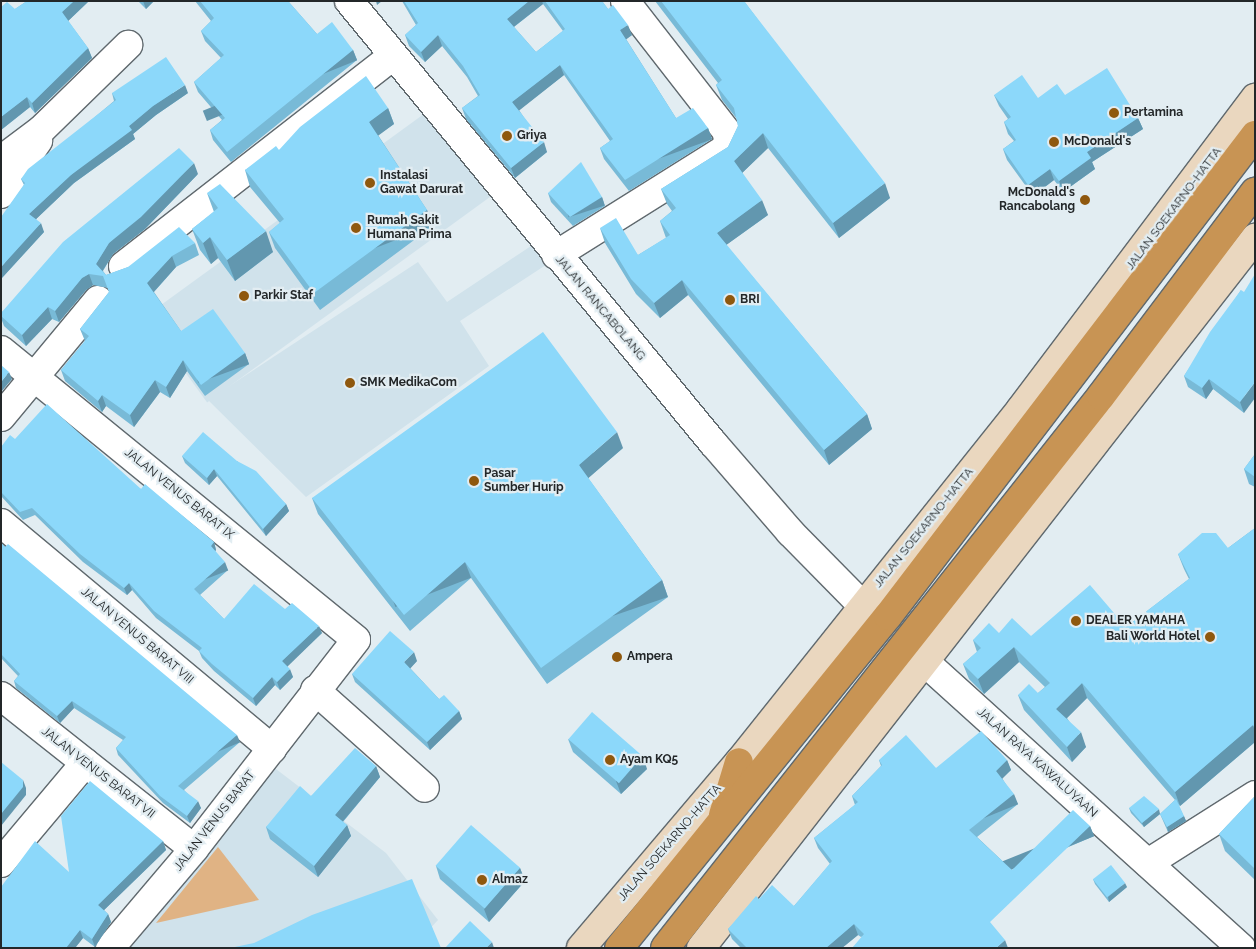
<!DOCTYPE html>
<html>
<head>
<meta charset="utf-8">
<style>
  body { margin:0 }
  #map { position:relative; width:1256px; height:949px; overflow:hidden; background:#e2edf2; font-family:Raleway,sans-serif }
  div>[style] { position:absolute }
  .built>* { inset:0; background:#d0e2eb; transform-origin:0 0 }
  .green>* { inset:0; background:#e0b384 }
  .roads { filter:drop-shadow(1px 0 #60696e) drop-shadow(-1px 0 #60696e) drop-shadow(0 1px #60696e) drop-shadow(0 -1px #60696e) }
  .minor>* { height:28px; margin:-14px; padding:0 14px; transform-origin:14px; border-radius:14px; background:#fff }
  .tertiary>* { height:28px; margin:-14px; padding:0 14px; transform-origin:14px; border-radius:14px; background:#fff }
  .secondary>* { height:28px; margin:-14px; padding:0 14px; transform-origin:14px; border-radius:14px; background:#ead7bf }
  .trunk>* { height:28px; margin:-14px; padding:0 14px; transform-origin:14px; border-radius:14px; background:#c89454 }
  .wall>* { inset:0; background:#78bad7 }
  .shaded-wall>* { inset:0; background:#6297af; transform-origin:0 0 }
  .building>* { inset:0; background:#8cd8fa; transform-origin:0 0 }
  .dots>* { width:14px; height:14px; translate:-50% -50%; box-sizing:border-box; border:2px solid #e2edf2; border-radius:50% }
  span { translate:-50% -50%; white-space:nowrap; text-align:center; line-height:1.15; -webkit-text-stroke:4.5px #e2edf2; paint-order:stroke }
  .poi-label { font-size:12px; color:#232729; font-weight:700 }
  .left { translate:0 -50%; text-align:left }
  .right { translate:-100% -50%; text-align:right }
  .street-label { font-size:12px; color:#232729 }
  .frame { position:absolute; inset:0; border:2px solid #232729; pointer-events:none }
</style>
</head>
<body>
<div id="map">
  <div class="built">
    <i style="left:428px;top:111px;width:106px;height:350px;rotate:54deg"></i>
    <i style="clip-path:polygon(540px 240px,555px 259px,460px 321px,489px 366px,306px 497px,208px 400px,418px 262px,447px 302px)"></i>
    <i style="clip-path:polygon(272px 766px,386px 853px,438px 920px,412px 948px,123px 948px)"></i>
  </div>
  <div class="green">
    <i style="clip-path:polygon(218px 847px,259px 900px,156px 923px)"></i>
  </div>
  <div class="roads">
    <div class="minor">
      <i style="left:1px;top:160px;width:50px;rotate:-36.9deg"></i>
      <i style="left:41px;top:130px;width:122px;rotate:-44.3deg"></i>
      <i style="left:1px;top:194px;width:65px;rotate:-55.1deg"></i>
      <i style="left:556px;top:255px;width:199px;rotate:-32.1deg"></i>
      <i style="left:725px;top:149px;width:8px;rotate:-67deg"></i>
      <i style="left:728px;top:142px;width:10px;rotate:-96deg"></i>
      <i style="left:727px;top:132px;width:166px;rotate:-127.9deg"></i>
      <i style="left:123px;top:266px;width:342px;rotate:-37.9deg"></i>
      <i style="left:1px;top:350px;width:458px;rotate:39.2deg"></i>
      <i style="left:356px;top:640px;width:264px;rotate:127.8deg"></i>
      <i style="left:194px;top:849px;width:130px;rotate:130.3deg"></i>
      <i style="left:1px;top:417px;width:152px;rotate:-50.3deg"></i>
      <i style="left:1px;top:523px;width:353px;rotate:39.8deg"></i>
      <i style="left:926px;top:663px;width:425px;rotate:42.1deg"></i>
      <i style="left:315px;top:690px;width:147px;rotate:41.7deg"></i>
      <i style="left:1px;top:696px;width:246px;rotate:38.4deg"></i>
      <i style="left:1px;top:863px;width:131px;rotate:-50deg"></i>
      <i style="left:1148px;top:863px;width:127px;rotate:-32.4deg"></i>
    </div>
    <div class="tertiary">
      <i style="left:349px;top:1px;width:573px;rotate:50.53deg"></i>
      <i style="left:713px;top:443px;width:118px;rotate:49.1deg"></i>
      <i style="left:790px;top:532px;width:103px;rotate:45.4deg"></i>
    </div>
    <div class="secondary">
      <i style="left:581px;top:948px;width:244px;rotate:-49.7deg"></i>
      <i style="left:739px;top:762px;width:450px;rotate:-51.4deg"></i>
      <i style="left:1020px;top:410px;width:391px;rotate:-53deg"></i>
      <i style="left:701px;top:948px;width:901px;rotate:-52.04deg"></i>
    </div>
    <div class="trunk">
      <i style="left:723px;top:815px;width:55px;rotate:-73.2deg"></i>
      <i style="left:619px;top:948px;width:427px;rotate:-51deg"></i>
      <i style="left:888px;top:616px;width:605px;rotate:-52.66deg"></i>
      <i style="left:665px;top:948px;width:703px;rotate:-51.7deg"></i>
      <i style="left:1101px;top:396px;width:256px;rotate:-53deg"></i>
    </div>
  </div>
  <div class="wall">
    <i style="clip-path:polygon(27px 1px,89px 1px,68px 21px,88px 48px,92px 58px,35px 113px,30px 107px,1px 130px,15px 9px)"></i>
    <i style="clip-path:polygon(138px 1px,154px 1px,146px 9px)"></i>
    <i style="clip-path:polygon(195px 1px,288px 1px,317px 34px,353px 50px,357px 60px,231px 162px,213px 140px,210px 130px,222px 120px,198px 92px,194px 82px,221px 58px,205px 41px,201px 31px,211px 21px)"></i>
    <i style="clip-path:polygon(evenodd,402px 1px,602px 1px,608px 9px,632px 35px,626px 39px,676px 118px,708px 128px,712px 139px,629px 191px,604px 159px,600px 148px,610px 141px,564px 75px,519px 110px,547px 152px,515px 178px,466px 119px,462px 108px,478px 96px,467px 77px,442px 46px,425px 62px,409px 46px,405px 35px,416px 25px,402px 1px,543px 4px,563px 31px,536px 52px,514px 27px,543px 4px)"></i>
    <i style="clip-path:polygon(655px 1px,744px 1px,890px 198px,839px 238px,768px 148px,742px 173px,768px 215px,726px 245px,867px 414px,872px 429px,829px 465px,688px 295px,660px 318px,636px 294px,605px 243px,600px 228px,638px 255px,666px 238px,660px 221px,672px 211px,667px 204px,661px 189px,728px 147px,738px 126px,737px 119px,722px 100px,716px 85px,718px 83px)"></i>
    <i style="clip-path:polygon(112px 93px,188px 93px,156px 115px,133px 134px,135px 139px,74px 183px,36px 219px,44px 232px,1px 279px,24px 185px,21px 179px,114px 101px)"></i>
    <i style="clip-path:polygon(994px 95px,1038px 98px,1065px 95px,1138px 118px,1143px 129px,1092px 162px,1095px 169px,1063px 192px,1054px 180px,1033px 196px,1007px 160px,1003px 149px,1014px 141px,1008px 134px,1004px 122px,1008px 119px,999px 106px)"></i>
    <i style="clip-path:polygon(388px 108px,394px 124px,378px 135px,427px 210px,433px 226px,320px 310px,275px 248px,269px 232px,280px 223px,250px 187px,245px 170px,279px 150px)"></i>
    <i style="clip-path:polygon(198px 174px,145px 229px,113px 254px,103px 271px,106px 275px,195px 243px,199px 255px,176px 267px,154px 292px,181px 331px,245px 353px,249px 364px,205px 396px,187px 371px,170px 398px,160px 392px,134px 427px,106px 406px,102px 412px,65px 381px,61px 370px,85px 341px,80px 329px,109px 292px,108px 288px,93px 285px,86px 290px,59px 322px,52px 319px,26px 346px,4px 326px,1px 318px,1px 313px)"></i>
    <i style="clip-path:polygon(207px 193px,273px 252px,235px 281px,218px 258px,211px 264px,200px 250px,192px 229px,214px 212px)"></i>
    <i style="clip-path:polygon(548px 193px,602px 197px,605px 206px,573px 226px,551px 202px)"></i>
    <i style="clip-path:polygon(1241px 290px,1244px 413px,1213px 389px,1206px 399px,1188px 387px,1184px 376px)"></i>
    <i style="clip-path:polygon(15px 439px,141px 489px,214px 542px,216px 550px,215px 551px,228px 570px,200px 595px,224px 619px,285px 609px,322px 633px,287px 666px,293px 677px,280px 690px,275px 685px,256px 706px,214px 671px,202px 658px,199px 651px,156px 618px,132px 590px,127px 595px,83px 562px,35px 515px,23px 520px,1px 496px,1px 447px)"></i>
    <i style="clip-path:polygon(623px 448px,588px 478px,662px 580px,668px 597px,547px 684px,471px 578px,410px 631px,318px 514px,312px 498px)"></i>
    <i style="clip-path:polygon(1255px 454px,1255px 487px,1249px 484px,1244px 469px)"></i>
    <i style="clip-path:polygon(182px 456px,237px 461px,286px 504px,289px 511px,266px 536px,217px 476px,209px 485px,185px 463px)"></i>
    <i style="clip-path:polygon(1255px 528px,1255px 742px,1180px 806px,1178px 804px,1186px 821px,1168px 832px,1160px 814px,1144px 827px,1131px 813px,1129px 808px,1160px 814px,1175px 800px,1087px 698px,1067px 718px,1086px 747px,1072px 762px,1024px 710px,1018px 695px,1038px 693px,1045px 687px,1019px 662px,984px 694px,969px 679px,963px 664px,977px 652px,973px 640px,999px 633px,1031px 636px,1126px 627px,1189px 579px,1184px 569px,1178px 554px,1228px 548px)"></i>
    <i style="clip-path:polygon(1px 543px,240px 742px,184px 790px,201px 808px,190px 823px,163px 803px,118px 755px,116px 748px,123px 740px,74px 708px,60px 723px,16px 688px,14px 681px,18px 676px,1px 658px)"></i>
    <i style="clip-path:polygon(417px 661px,410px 668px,439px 699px,459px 711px,462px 719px,430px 750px,355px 682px,352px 674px)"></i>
    <i style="clip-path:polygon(568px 739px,647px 769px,621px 794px,573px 752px)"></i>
    <i style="clip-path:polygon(879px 760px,936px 768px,1007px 760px,1011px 770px,1002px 778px,1018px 804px,977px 837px,1012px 870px,1090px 826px,1094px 836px,861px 937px,858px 935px,842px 948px,741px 948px,732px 939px,728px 929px,759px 899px,794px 906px,830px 864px,818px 848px,814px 838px,855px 805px,852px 796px,881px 766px)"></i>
    <i style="clip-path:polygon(376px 766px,380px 777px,343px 822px,347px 825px,351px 836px,318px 877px,270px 839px,266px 827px,311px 796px)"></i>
    <i style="clip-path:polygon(1255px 796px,1255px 880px,1225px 851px,1219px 834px)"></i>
    <i style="clip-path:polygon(163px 841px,166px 850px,104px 910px,108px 914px,111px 922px,95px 947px,83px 938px,75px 948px,1px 948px,69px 872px)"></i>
    <i style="clip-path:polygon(436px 866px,520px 868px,525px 881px,489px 922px,440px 879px)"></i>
    <i style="clip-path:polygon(1093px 879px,1127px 887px,1109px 902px,1095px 884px)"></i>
  </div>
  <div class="shaded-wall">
    <i style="clip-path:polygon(74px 1px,89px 1px,66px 23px,62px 12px)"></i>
    <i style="clip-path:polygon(143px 1px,154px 1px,146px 9px)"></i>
    <i style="clip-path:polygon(376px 1px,382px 1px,377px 5px)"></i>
    <i style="clip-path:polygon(529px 1px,542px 1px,543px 4px,511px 29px,507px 19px)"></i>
    <i style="clip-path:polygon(628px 25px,632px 35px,624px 41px,620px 30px)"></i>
    <i style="clip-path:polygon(438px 35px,442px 46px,425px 62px,421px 52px)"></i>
    <i style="clip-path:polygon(88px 48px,92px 58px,35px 113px,32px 103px)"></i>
    <i style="left:353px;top:50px;width:11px;height:162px;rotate:68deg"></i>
    <i style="clip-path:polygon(560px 65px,564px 75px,516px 113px,512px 102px)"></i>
    <i style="clip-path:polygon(185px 85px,188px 93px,156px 115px,133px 134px,135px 139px,74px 183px,32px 223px,29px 214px,71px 175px,153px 106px)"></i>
    <i style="clip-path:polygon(27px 97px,30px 107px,1px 130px,1px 117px)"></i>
    <i style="clip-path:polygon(388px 108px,394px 124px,375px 138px,369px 122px)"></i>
    <i style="clip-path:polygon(1138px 118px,1143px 129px,1092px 162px,1095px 169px,1063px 192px,1059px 181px,1087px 152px)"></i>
    <i style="left:708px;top:128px;width:12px;height:98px;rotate:70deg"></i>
    <i style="clip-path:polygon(763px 133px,768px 148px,739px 176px,734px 161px)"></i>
    <i style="clip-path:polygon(544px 142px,547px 152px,515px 178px,511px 168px)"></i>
    <i style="clip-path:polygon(194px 163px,198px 174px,145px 229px,113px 254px,100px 275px,96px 264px,109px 243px)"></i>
    <i style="clip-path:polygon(1050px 169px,1054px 180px,1033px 196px,1028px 185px)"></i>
    <i style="clip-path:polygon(885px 183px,890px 198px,839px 238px,833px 223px)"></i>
    <i style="left:602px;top:197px;width:9px;height:38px;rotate:72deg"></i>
    <i style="clip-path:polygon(762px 200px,768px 215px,722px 248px,717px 233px)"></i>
    <i style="left:427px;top:210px;width:17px;height:140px;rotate:69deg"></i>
    <i style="clip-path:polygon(41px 223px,44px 232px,1px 279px,1px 267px)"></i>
    <i style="clip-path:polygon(266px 231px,273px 252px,235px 281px,227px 260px)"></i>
    <i style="clip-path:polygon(210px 237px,218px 258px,211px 264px,203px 243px)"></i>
    <i style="clip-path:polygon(172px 256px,176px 267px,151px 295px,147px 283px)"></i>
    <i style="clip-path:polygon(89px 274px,93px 285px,86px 290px,59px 322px,55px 311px,82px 278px)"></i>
    <i style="clip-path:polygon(682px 280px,688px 295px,660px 318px,654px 303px)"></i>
    <i style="clip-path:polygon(48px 307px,52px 319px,26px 346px,22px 335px)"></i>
    <i style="left:245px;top:353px;width:12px;height:54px;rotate:70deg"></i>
    <i style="clip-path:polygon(183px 360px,187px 371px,170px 398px,166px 387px)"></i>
    <i style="clip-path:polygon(9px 372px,12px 379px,1px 392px,1px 382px)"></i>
    <i style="clip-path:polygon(1209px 379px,1213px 389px,1206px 399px,1202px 388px)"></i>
    <i style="clip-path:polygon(155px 380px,160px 392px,134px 427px,130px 415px)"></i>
    <i style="clip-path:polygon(1255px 382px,1255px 398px,1244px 413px,1240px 402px)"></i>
    <i style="clip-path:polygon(102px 395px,106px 406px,102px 412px,98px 401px)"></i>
    <i style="clip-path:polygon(867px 414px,872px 429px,829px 465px,824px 450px)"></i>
    <i style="clip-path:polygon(617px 432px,623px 448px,585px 481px,579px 465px)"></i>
    <i style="clip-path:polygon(214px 469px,217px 476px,209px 485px,207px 478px)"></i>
    <i style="clip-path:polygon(286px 504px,289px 511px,266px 536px,263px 529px)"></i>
    <i style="clip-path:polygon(214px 542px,216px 550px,213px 554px,211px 546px)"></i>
    <i style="left:225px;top:562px;width:9px;height:41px;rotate:69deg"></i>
    <i style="left:465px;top:562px;width:17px;height:81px;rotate:69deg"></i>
    <i style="left:662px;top:580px;width:18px;height:150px;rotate:71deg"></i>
    <i style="clip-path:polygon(129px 583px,132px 590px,127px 595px,124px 588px)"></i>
    <i style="clip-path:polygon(319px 626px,322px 633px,285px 669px,282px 661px)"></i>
    <i style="clip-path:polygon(1014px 647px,1019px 662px,984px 694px,978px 679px)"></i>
    <i style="clip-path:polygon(414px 652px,417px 661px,408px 671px,404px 662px)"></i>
    <i style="clip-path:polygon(290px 669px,293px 677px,280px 690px,277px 682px)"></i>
    <i style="clip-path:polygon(272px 677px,275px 685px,256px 706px,253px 698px)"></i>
    <i style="clip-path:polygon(1082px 683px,1087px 698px,1061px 724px,1056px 709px)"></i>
    <i style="clip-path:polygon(72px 701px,74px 708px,60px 723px,57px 716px)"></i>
    <i style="clip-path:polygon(459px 711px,462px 719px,430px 750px,427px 742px)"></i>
    <i style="clip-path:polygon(1253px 725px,1255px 731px,1255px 742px,1180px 806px,1175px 792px)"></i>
    <i style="clip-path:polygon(1081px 732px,1086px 747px,1072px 762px,1067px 747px)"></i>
    <i style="left:237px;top:735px;width:8px;height:78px;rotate:67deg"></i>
    <i style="clip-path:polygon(643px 756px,647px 769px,621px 794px,616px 781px)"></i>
    <i style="clip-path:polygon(1007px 760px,1011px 770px,1000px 781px,996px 771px)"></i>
    <i style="clip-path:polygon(376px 766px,380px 777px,339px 826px,335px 815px)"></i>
    <i style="clip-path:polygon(23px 780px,26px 788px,26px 795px,1px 826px,1px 814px)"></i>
    <i style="left:1014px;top:794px;width:11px;height:58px;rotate:68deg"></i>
    <i style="clip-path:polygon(198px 801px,201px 808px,190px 823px,187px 816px)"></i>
    <i style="clip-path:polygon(1159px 809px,1160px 814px,1144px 827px,1142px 823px)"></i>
    <i style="clip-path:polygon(1184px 816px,1186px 821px,1168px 832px,1167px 827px)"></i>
    <i style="clip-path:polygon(347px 825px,351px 836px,318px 877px,314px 866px)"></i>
    <i style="left:1090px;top:826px;width:11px;height:139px;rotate:68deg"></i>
    <i style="clip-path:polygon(163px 841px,166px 850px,101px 913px,98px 905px)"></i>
    <i style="clip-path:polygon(520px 868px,525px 881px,489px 922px,484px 909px)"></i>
    <i style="clip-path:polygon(1125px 883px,1127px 887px,1109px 902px,1108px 897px)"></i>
    <i style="clip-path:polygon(108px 914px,111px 922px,95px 947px,92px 939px)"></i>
    <i style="clip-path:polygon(854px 924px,858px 935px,842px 948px,826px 948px)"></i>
    <i style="clip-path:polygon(80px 930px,83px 938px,75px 948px,66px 948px)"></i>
    <i style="clip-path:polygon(1005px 940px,1008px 948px,996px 948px)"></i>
    <i style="clip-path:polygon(492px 942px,494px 948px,486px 948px)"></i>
  </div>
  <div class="building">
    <i style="clip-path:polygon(27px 1px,74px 1px,62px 12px,88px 48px,32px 103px,27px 97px,1px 117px,1px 7px,7px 2px,15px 9px)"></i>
    <i style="clip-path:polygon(200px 1px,288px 1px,317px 34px,332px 22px,353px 50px,227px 152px,210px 130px,225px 118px,194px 82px,224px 55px,201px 31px,214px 18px)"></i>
    <i style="clip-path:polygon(404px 1px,529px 1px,507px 19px,536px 52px,565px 29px,545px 1px,602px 1px,608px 9px,613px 5px,628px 25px,620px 30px,676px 118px,693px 108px,708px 128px,625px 180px,600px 148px,613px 139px,560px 65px,512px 102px,544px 142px,511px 168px,462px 108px,480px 95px,463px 66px,438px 35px,421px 52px,405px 35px,418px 23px)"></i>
    <i style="clip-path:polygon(661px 1px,744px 1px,885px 183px,833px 223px,763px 133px,734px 161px,762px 200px,717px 233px,867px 414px,824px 450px,682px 280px,654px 303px,631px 279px,600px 228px,616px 218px,638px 255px,670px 235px,660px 221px,676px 208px,661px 189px,728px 147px,738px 126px,734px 108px,716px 85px,722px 80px)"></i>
    <i style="clip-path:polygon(166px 57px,185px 85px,153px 106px,129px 126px,132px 130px,71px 175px,29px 214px,41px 223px,1px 267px,1px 217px,25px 183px,21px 179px,28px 169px,116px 100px,112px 93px)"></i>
    <i style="clip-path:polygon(1107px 68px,1138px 118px,1087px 152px,1091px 158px,1059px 181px,1050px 169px,1028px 185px,1003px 149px,1016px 140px,1004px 122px,1011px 117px,994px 95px,1022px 75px,1038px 98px,1057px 84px,1065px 95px)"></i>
    <i style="clip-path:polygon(366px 76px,388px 108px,369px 122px,427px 210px,314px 293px,269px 232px,284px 219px,245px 170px,276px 146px,279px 150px,300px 127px)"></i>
    <i style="clip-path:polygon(179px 148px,194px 163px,141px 217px,109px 243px,96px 264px,106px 275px,128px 267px,179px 227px,195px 243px,172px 256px,147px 283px,181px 331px,213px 309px,245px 353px,201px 385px,183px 360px,166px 387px,155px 380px,130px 415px,102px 395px,98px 401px,61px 370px,89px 336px,80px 329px,109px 292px,103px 276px,89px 274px,82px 278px,55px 311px,48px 307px,22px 335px,1px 316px,1px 313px,63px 242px)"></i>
    <i style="clip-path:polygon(581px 162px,602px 197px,570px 217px,548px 193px)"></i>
    <i style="clip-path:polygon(220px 184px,266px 231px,227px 260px,210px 237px,203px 243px,192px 229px,218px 208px,207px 193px)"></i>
    <i style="clip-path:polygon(1255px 274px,1255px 382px,1240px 402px,1209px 379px,1202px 388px,1184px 376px,1210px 332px,1241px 290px,1244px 292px)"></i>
    <i style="clip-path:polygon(543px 332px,617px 432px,579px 465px,662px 580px,541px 668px,465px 562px,404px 615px,312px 498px)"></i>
    <i style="clip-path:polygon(1px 365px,9px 372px,1px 382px)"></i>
    <i style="clip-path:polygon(47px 404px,141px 489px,145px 484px,214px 542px,211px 546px,225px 562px,194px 589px,224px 619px,254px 584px,285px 609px,292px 603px,319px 626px,282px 661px,290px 669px,277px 682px,272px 677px,253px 698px,212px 664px,199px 651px,202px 648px,154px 611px,129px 583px,124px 588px,80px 554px,32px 508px,20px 512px,1px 492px,1px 447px,10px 435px,15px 439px)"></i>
    <i style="clip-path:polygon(203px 432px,237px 461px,256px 471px,286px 504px,263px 529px,214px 469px,207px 478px,182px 456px)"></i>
    <i style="clip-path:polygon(1255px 454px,1255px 477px,1244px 469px)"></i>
    <i style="clip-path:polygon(1255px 528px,1255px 728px,1253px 725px,1175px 792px,1082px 683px,1056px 709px,1081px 732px,1067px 747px,1018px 695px,1029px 684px,1038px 693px,1050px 683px,1014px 647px,978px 679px,963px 664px,981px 648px,973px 640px,989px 623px,999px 633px,1012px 618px,1031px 636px,1090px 585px,1126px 627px,1190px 578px,1178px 554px,1202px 533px,1216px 533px,1228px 548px)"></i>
    <i style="clip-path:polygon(1px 543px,5px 547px,8px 544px,237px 735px,178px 786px,198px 801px,187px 816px,160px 796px,116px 748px,126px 737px,72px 701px,57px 716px,14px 681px,20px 674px,1px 654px)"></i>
    <i style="clip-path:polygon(390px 631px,414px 652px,404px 662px,439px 699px,444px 695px,459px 711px,427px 742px,352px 674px)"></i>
    <i style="left:592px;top:712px;width:67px;height:36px;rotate:41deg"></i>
    <i style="clip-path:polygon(981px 731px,1007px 760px,996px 771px,1014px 794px,969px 830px,1012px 870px,1073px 810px,1090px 826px,990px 922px,1005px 940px,996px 948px,852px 948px,864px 934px,854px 924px,826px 948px,747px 948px,728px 929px,756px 896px,759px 899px,772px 885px,794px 906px,832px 861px,814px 838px,858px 802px,852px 796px,882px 765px,879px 760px,906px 735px,936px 768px)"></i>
    <i style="clip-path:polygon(355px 748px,376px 766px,335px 815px,347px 825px,314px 866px,266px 827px,300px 786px,311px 796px)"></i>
    <i style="clip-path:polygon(1px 762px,23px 780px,23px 787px,1px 814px)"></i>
    <i style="clip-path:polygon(90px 781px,163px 841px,98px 905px,108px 914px,92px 939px,80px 930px,66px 948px,1px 948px,1px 887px,35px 841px,69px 872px,61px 816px)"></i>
    <i style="clip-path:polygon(1144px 796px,1159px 809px,1142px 823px,1129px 808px)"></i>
    <i style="clip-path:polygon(1255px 796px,1255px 869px,1219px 834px)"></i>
    <i style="clip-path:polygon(1176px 799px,1184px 816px,1167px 827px,1160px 814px)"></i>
    <i style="left:471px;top:825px;width:65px;height:54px;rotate:41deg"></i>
    <i style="left:1111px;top:865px;width:23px;height:23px;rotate:52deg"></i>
    <i style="clip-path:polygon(412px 879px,441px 948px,230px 948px,254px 943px,312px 915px)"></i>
    <i style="clip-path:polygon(470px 921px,492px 942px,486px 948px,445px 948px)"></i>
  </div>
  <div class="dots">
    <i style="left:1114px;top:113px;background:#8f580e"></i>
    <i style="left:507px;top:136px;background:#8f580e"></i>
    <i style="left:1054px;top:142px;background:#8f580e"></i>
    <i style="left:370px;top:183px;background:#8f580e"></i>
    <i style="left:1085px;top:200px;background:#8f580e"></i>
    <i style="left:356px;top:228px;background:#8f580e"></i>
    <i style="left:244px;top:296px;background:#8f580e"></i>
    <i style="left:730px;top:300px;background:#8f580e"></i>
    <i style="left:350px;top:383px;background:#8f580e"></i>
    <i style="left:474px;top:481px;background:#8f580e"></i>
    <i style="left:1076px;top:621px;background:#8f580e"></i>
    <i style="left:1210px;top:637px;background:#8f580e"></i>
    <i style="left:617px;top:657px;background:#8f580e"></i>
    <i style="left:610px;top:760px;background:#8f580e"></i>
    <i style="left:482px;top:880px;background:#8f580e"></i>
  </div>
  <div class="poi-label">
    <span class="left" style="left:1124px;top:113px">Pertamina</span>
    <span class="left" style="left:517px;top:136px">Griya</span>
    <span class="left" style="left:1064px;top:142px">McDonald's</span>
    <span class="left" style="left:380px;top:183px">Instalasi<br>Gawat Darurat</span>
    <span class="right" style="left:1075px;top:200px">McDonald's<br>Rancabolang</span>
    <span class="left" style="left:367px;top:228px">Rumah Sakit<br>Humana Prima</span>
    <span class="left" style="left:254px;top:296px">Parkir Staf</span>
    <span class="left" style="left:740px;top:300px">BRI</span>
    <span class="left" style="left:360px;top:383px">SMK MedikaCom</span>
    <span class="left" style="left:484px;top:481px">Pasar<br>Sumber Hurip</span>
    <span class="left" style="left:1086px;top:621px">DEALER YAMAHA</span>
    <span class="right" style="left:1200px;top:637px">Bali World Hotel</span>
    <span class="left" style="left:627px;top:657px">Ampera</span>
    <span class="left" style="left:620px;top:760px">Ayam KQ5</span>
    <span class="left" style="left:492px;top:880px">Almaz</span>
  </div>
  <div class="street-label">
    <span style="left:1174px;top:209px;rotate:-53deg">JALAN SOEKARNO-HATTA</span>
    <span style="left:600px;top:308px;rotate:50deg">JALAN RANCABOLANG</span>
    <span style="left:179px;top:494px;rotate:39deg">JALAN VENUS BARAT IX</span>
    <span style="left:924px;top:528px;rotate:-51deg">JALAN SOEKARNO-HATTA</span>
    <span style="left:137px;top:636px;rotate:40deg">JALAN VENUS BARAT VIII</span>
    <span style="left:1037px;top:763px;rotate:42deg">JALAN RAYA KAWALUYAAN</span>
    <span style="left:98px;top:773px;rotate:38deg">JALAN VENUS BARAT VII</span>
    <span style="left:215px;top:821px;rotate:-52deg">JALAN VENUS BARAT</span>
    <span style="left:670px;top:843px;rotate:-49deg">JALAN SOEKARNO-HATTA</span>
  </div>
  <div class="frame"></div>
</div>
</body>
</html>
